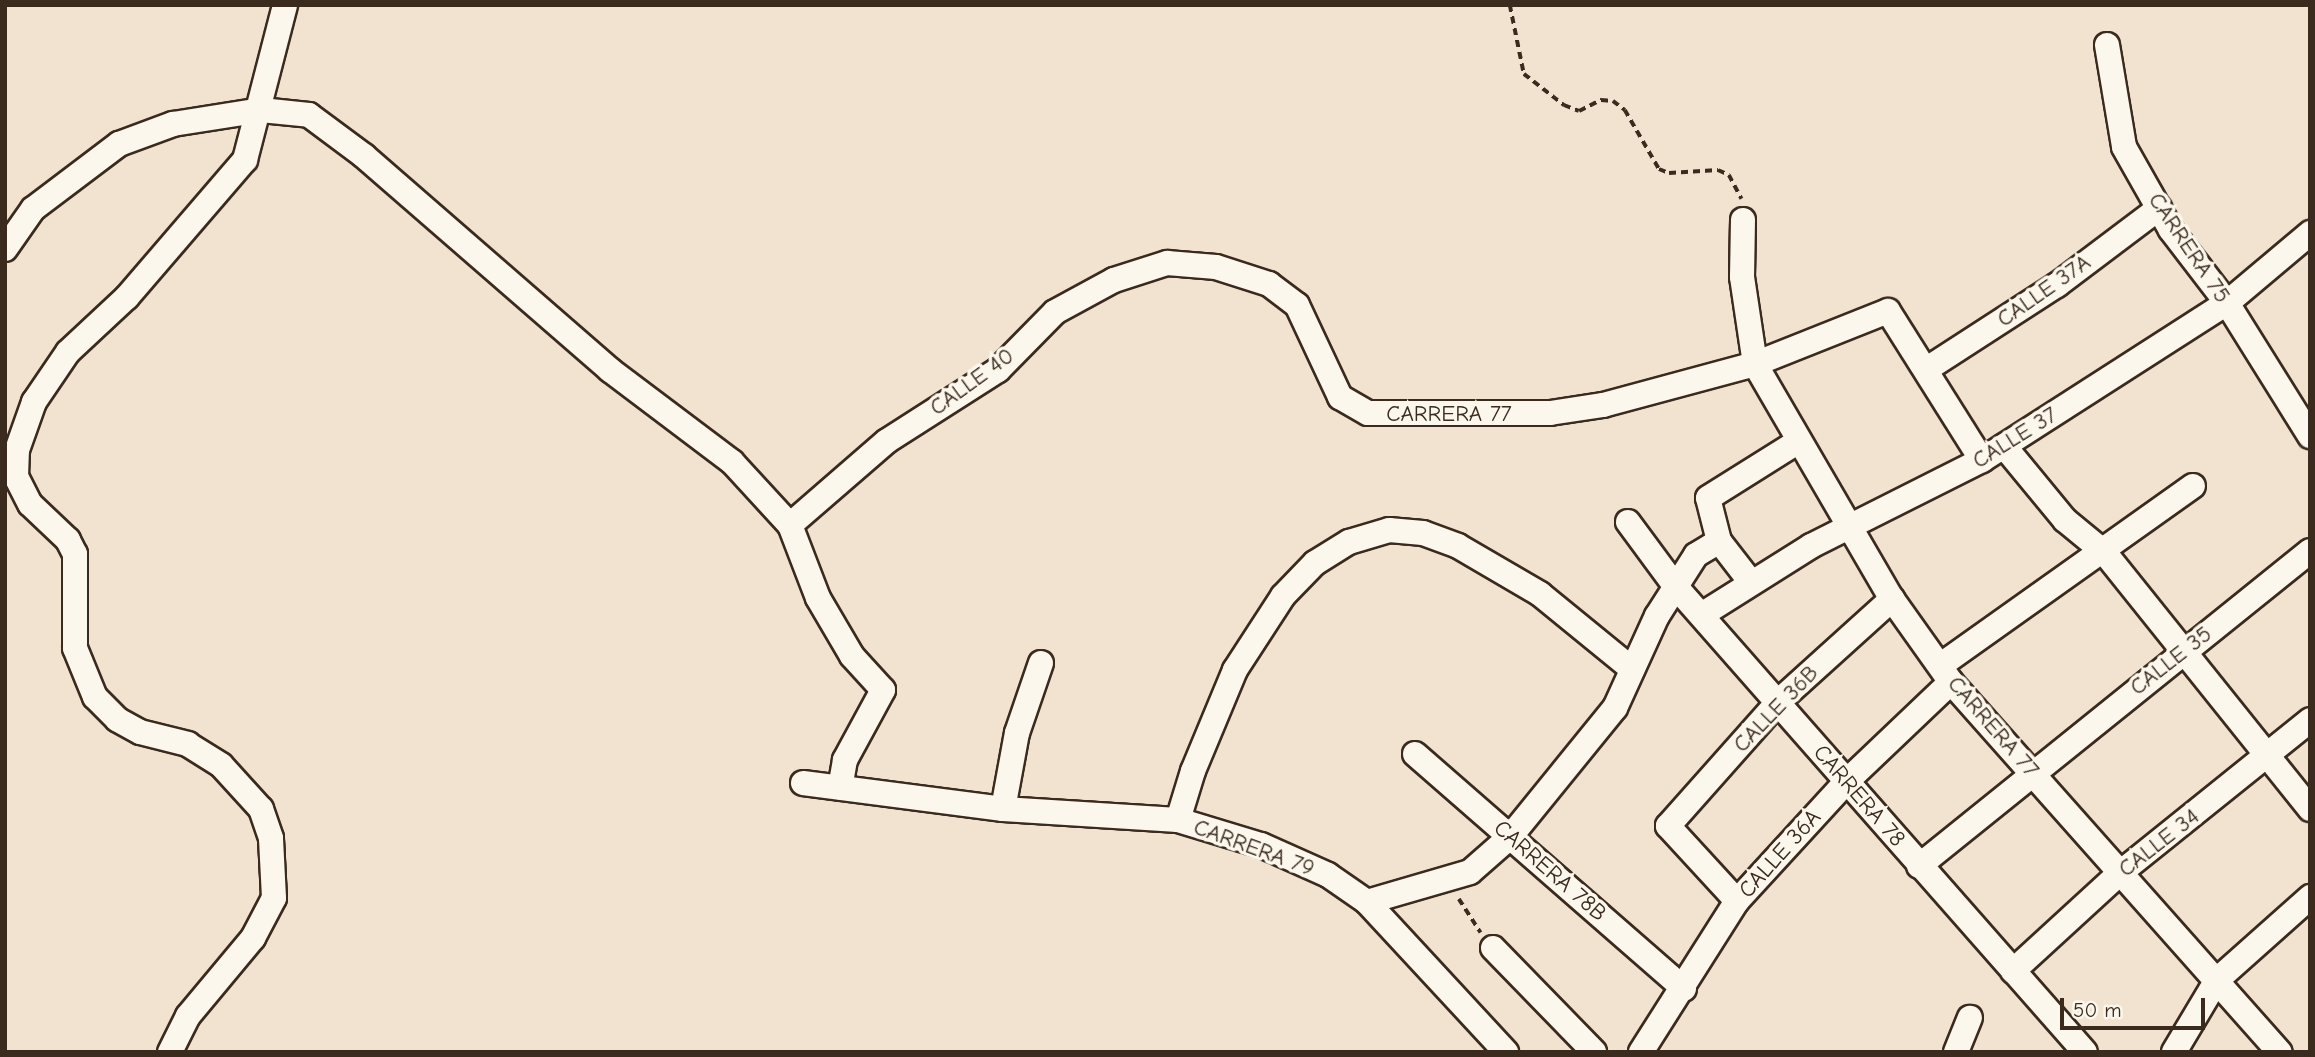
<!DOCTYPE html>
<html>
<head>
<meta charset="utf-8">
<style>
  body { margin:0 }
  #map { position:relative; width:2315px; height:1057px; overflow:hidden; background:#f2e3d0; font-family:"Comic Neue",sans-serif }
  div>[style] { position:absolute }
  .path>* { height:3.5px; margin-top:-1.75px; transform-origin:0; background:repeating-linear-gradient(90deg,#3b2a1e 0 7px,transparent 0 12px) }
  .roads { filter:drop-shadow(2px 0 #3b2a1e) drop-shadow(-2px 0 #3b2a1e) drop-shadow(0 2px #3b2a1e) drop-shadow(0 -2px #3b2a1e) }
  .minor>* { height:24px; margin:-12px; padding:0 12px; transform-origin:12px; border-radius:12px; background:#fbf7ec }
  span { translate:-50% -50%; white-space:nowrap; text-align:center; line-height:1.15; -webkit-text-stroke:7px #fbf7ec; paint-order:stroke }
  .street-label { font-size:23px; color:#3b2a1e }
  .frame { position:absolute; inset:0; border:7px solid #3b2a1e; pointer-events:none }
  .scale { position:absolute; left:2060px; top:998px; width:145px; height:32px; box-sizing:border-box; border:4px solid #3b2a1e; border-top:0; padding-left:9px; font-size:21px; line-height:24px; white-space:nowrap; color:#3b2a1e; -webkit-text-stroke:5px #fbf7ec; paint-order:stroke }
</style>
</head>
<body>
<div id="map">
  <div class="path">
    <i style="left:1510px;top:5px;width:70px;rotate:78.5deg"></i>
    <i style="left:1524px;top:74px;width:51px;rotate:37.8deg"></i>
    <i style="left:1564px;top:105px;width:16px;rotate:22deg"></i>
    <i style="left:1579px;top:111px;width:25px;rotate:-27deg"></i>
    <i style="left:1601px;top:100px;width:12px;rotate:5deg"></i>
    <i style="left:1613px;top:101px;width:15px;rotate:37deg"></i>
    <i style="left:1625px;top:110px;width:68px;rotate:60deg"></i>
    <i style="left:1659px;top:169px;width:11px;rotate:22deg"></i>
    <i style="left:1669px;top:173px;width:49px;rotate:-3.5deg"></i>
    <i style="left:1718px;top:170px;width:12px;rotate:24deg"></i>
    <i style="left:1729px;top:175px;width:27px;rotate:62deg"></i>
    <i style="left:1459px;top:899px;width:40px;rotate:57.1deg"></i>
  </div>
  <div class="roads">
    <div class="minor">
      <i style="left:2107px;top:45px;width:103px;rotate:80.5deg"></i>
      <i style="left:2124px;top:147px;width:95px;rotate:60.5deg"></i>
      <i style="left:2171px;top:230px;width:92px;rotate:52.5deg"></i>
      <i style="left:2227px;top:303px;width:157px;rotate:58deg"></i>
      <i style="left:1743px;top:220px;width:57px;rotate:91deg"></i>
      <i style="left:1742px;top:277px;width:88px;rotate:81.5deg"></i>
      <i style="left:1755px;top:364px;width:272px;rotate:59.8deg"></i>
      <i style="left:1892px;top:599px;width:102px;rotate:54.6deg"></i>
      <i style="left:1951px;top:682px;width:495px;rotate:48.4deg"></i>
      <i style="left:5px;top:249px;width:49px;rotate:-55deg"></i>
      <i style="left:33px;top:209px;width:108px;rotate:-37.1deg"></i>
      <i style="left:119px;top:144px;width:58px;rotate:-20.3deg"></i>
      <i style="left:173px;top:124px;width:89px;rotate:-9deg"></i>
      <i style="left:261px;top:110px;width:48px;rotate:5.9deg"></i>
      <i style="left:309px;top:115px;width:69px;rotate:36.7deg"></i>
      <i style="left:364px;top:156px;width:326px;rotate:41deg"></i>
      <i style="left:610px;top:370px;width:153px;rotate:37deg"></i>
      <i style="left:732px;top:462px;width:86px;rotate:47.4deg"></i>
      <i style="left:790px;top:525px;width:78px;rotate:69deg"></i>
      <i style="left:818px;top:598px;width:67px;rotate:59.6deg"></i>
      <i style="left:852px;top:656px;width:46px;rotate:47.6deg"></i>
      <i style="left:883px;top:690px;width:80px;rotate:118.5deg"></i>
      <i style="left:845px;top:760px;width:28px;rotate:100deg"></i>
      <i style="left:1927px;top:369px;width:155px;rotate:-32.9deg"></i>
      <i style="left:2057px;top:285px;width:128px;rotate:-37deg"></i>
      <i style="left:2004px;top:446px;width:96px;rotate:50.5deg"></i>
      <i style="left:2065px;top:520px;width:52px;rotate:39.5deg"></i>
      <i style="left:2105px;top:553px;width:328px;rotate:51.3deg"></i>
      <i style="left:1628px;top:522px;width:81px;rotate:53.6deg"></i>
      <i style="left:1676px;top:587px;width:619px;rotate:48.67deg"></i>
      <i style="left:790px;top:525px;width:128px;rotate:-40.9deg"></i>
      <i style="left:887px;top:441px;width:132px;rotate:-32.6deg"></i>
      <i style="left:998px;top:370px;width:81px;rotate:-45.5deg"></i>
      <i style="left:1055px;top:312px;width:67px;rotate:-28.5deg"></i>
      <i style="left:1114px;top:280px;width:56px;rotate:-17.8deg"></i>
      <i style="left:1167px;top:263px;width:49px;rotate:4.7deg"></i>
      <i style="left:1216px;top:267px;width:56px;rotate:17.8deg"></i>
      <i style="left:1269px;top:284px;width:35px;rotate:37deg"></i>
      <i style="left:1297px;top:305px;width:102px;rotate:64.9deg"></i>
      <i style="left:1340px;top:397px;width:32px;rotate:30deg"></i>
      <i style="left:1368px;top:413px;width:182px"></i>
      <i style="left:1550px;top:413px;width:54px;rotate:-8.6deg"></i>
      <i style="left:1603px;top:405px;width:157px;rotate:-15.1deg"></i>
      <i style="left:1755px;top:364px;width:143px;rotate:-21.7deg"></i>
      <i style="left:1888px;top:311px;width:176px;rotate:57.8deg"></i>
      <i style="left:1719px;top:541px;width:44px;rotate:-104.3deg"></i>
      <i style="left:1708px;top:498px;width:107px;rotate:-32.1deg"></i>
      <i style="left:1703px;top:614px;width:128px;rotate:-32.2deg"></i>
      <i style="left:1811px;top:546px;width:191px;rotate:-26.7deg"></i>
      <i style="left:1982px;top:460px;width:291px;rotate:-32.7deg"></i>
      <i style="left:2227px;top:303px;width:109px;rotate:-40.1deg"></i>
      <i style="left:1941px;top:665px;width:309px;rotate:-35.4deg"></i>
      <i style="left:1415px;top:754px;width:357px;rotate:41.1deg"></i>
      <i style="left:803px;top:783px;width:202px;rotate:7.4deg"></i>
      <i style="left:1003px;top:809px;width:175px;rotate:3.6deg"></i>
      <i style="left:1178px;top:820px;width:87px;rotate:16.8deg"></i>
      <i style="left:1261px;top:845px;width:73px;rotate:24.1deg"></i>
      <i style="left:1328px;top:875px;width:47px;rotate:34.7deg"></i>
      <i style="left:1367px;top:902px;width:205px;rotate:47.2deg"></i>
      <i style="left:1003px;top:809px;width:77px;rotate:-79.6deg"></i>
      <i style="left:1017px;top:733px;width:74px;rotate:-71.1deg"></i>
      <i style="left:1178px;top:820px;width:51px;rotate:-73deg"></i>
      <i style="left:1193px;top:771px;width:109px;rotate:-67.4deg"></i>
      <i style="left:1235px;top:670px;width:88px;rotate:-57deg"></i>
      <i style="left:1283px;top:596px;width:46px;rotate:-45.9deg"></i>
      <i style="left:1315px;top:563px;width:40px;rotate:-32deg"></i>
      <i style="left:1349px;top:542px;width:42px;rotate:-16.7deg"></i>
      <i style="left:1389px;top:530px;width:34px;rotate:5deg"></i>
      <i style="left:1423px;top:533px;width:37px;rotate:20deg"></i>
      <i style="left:1458px;top:546px;width:95px;rotate:30.3deg"></i>
      <i style="left:1540px;top:594px;width:119px;rotate:39.2deg"></i>
      <i style="left:1919px;top:866px;width:502px;rotate:-38.86deg"></i>
      <i style="left:1737px;top:901px;width:102px;rotate:-132.6deg"></i>
      <i style="left:1668px;top:826px;width:166px;rotate:-48.4deg"></i>
      <i style="left:1778px;top:702px;width:154px;rotate:-42.1deg"></i>
      <i style="left:1367px;top:902px;width:107px;rotate:-16.2deg"></i>
      <i style="left:1470px;top:872px;width:53px;rotate:-41.2deg"></i>
      <i style="left:1510px;top:837px;width:166px;rotate:-50.9deg"></i>
      <i style="left:1615px;top:708px;width:101px;rotate:-65.5deg"></i>
      <i style="left:1657px;top:616px;width:72px;rotate:-57.4deg"></i>
      <i style="left:1696px;top:555px;width:27px;rotate:-31deg"></i>
      <i style="left:1719px;top:541px;width:51px;rotate:52.2deg"></i>
      <i style="left:1493px;top:948px;width:145px;rotate:45.8deg"></i>
      <i style="left:2013px;top:971px;width:145px;rotate:-42.5deg"></i>
      <i style="left:2120px;top:873px;width:244px;rotate:-38.8deg"></i>
      <i style="left:170px;top:1052px;width:40px;rotate:-63.4deg"></i>
      <i style="left:188px;top:1016px;width:102px;rotate:-50.2deg"></i>
      <i style="left:253px;top:938px;width:45px;rotate:-62.3deg"></i>
      <i style="left:274px;top:898px;width:60px;rotate:-92.9deg"></i>
      <i style="left:271px;top:838px;width:31px;rotate:-109deg"></i>
      <i style="left:261px;top:809px;width:59px;rotate:-132.3deg"></i>
      <i style="left:221px;top:765px;width:39px;rotate:-148deg"></i>
      <i style="left:188px;top:744px;width:49px;rotate:-166deg"></i>
      <i style="left:140px;top:732px;width:26px;rotate:-151deg"></i>
      <i style="left:117px;top:719px;width:31px;rotate:-135deg"></i>
      <i style="left:95px;top:697px;width:53px;rotate:-112.2deg"></i>
      <i style="left:75px;top:648px;width:94px;rotate:-90deg"></i>
      <i style="left:75px;top:554px;width:16px;rotate:-117deg"></i>
      <i style="left:68px;top:540px;width:52px;rotate:-136.5deg"></i>
      <i style="left:30px;top:504px;width:30px;rotate:-117deg"></i>
      <i style="left:16px;top:477px;width:27px;rotate:-88deg"></i>
      <i style="left:17px;top:450px;width:51px;rotate:-70.5deg"></i>
      <i style="left:34px;top:402px;width:60px;rotate:-55.8deg"></i>
      <i style="left:68px;top:352px;width:81px;rotate:-43deg"></i>
      <i style="left:127px;top:297px;width:181px;rotate:-49.3deg"></i>
      <i style="left:245px;top:160px;width:160px;rotate:-75.5deg"></i>
      <i style="left:1641px;top:1052px;width:179px;rotate:-57.6deg"></i>
      <i style="left:1737px;top:901px;width:161px;rotate:-47.5deg"></i>
      <i style="left:1846px;top:782px;width:145px;rotate:-43.6deg"></i>
      <i style="left:1956px;top:1052px;width:37px;rotate:-68deg"></i>
      <i style="left:2174px;top:1052px;width:84px;rotate:-59.2deg"></i>
      <i style="left:2217px;top:980px;width:125px;rotate:-41.7deg"></i>
    </div>
  </div>
  <div class="street-label">
    <span style="left:2189px;top:248px;rotate:56deg">CARRERA 75</span>
    <span style="left:2044px;top:291px;rotate:-35deg">CALLE 37A</span>
    <span style="left:972px;top:382px;rotate:-36deg">CALLE 40</span>
    <span style="left:1449px;top:414px">CARRERA 77</span>
    <span style="left:2015px;top:438px;rotate:-32deg">CALLE 37</span>
    <span style="left:2171px;top:661px;rotate:-38deg">CALLE 35</span>
    <span style="left:1776px;top:709px;rotate:-46deg">CALLE 36B</span>
    <span style="left:1993px;top:727px;rotate:49deg">CARRERA 77</span>
    <span style="left:1859px;top:796px;rotate:49deg">CARRERA 78</span>
    <span style="left:2159px;top:843px;rotate:-38deg">CALLE 34</span>
    <span style="left:1254px;top:848px;rotate:20deg">CARRERA 79</span>
    <span style="left:1780px;top:854px;rotate:-48deg">CALLE 36A</span>
    <span style="left:1550px;top:871px;rotate:41deg">CARRERA 78B</span>
  </div>
  <div class="frame"></div>
  <div class="scale">50 m</div>
</div>
</body>
</html>
